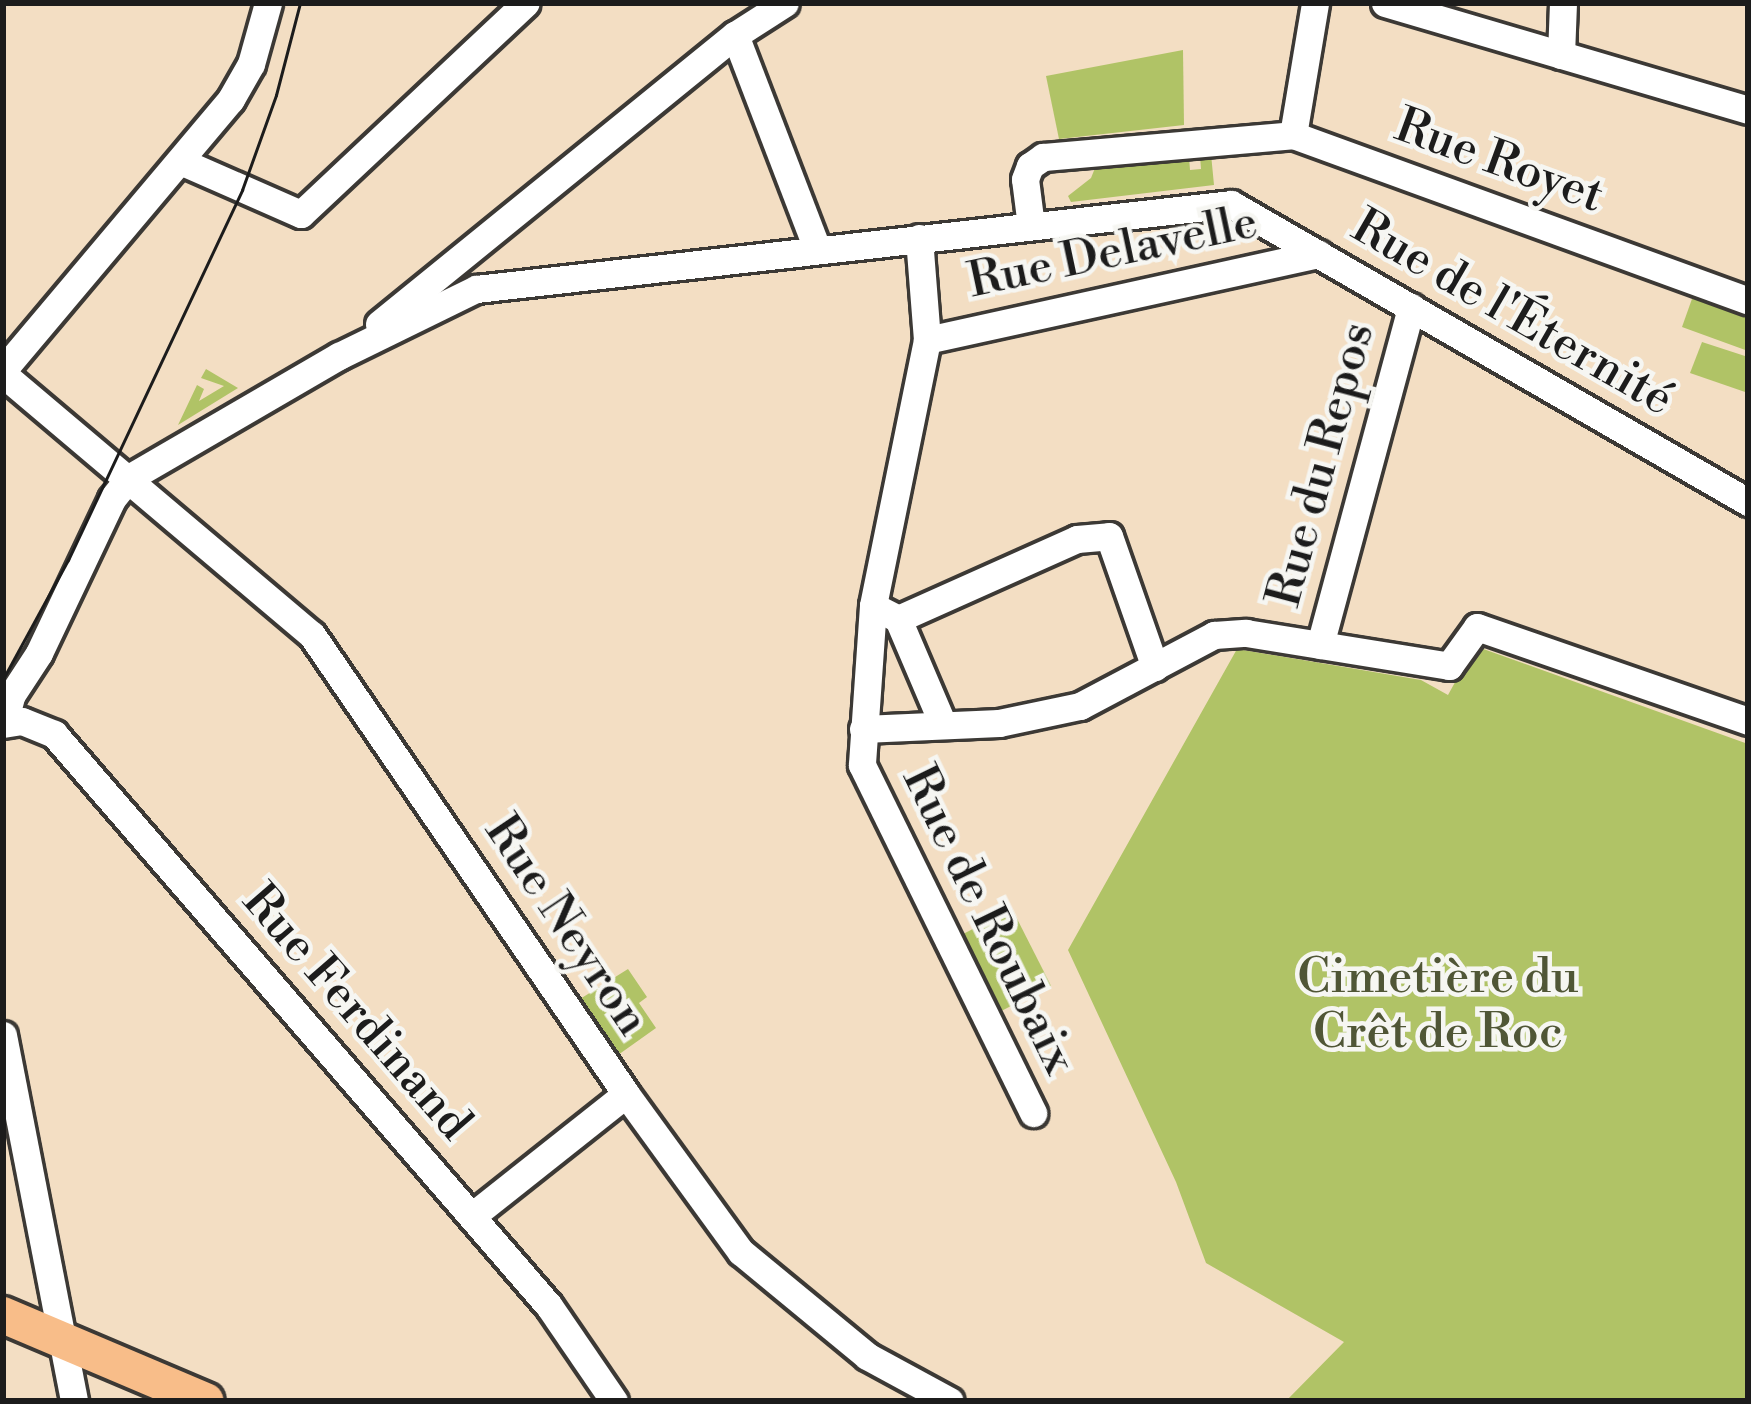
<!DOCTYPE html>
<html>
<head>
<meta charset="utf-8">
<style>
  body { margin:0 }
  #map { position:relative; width:1751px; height:1404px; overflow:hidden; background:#f3dec3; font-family:"Libre Bodoni",serif }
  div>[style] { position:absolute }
  .green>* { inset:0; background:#b0c366; transform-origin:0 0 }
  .roads { filter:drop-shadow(3px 0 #3c3935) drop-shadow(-3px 0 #3c3935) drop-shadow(0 3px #3c3935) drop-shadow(0 -3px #3c3935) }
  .minor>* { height:27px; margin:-13.5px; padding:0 13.5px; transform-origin:13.5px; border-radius:13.5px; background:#fff }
  .major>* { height:36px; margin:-18px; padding:0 18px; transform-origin:18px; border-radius:18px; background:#f8bd89 }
  .tram>* { height:3px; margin:-1.5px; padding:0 1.5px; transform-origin:1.5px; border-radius:1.5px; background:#1c1c1c }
  span { translate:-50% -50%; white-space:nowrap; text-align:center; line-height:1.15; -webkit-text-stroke:9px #f6f6f2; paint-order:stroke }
  .street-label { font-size:48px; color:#1c1c1c }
  .park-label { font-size:48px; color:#505636 }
  .frame { position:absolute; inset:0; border:6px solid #1c1c1c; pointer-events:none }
</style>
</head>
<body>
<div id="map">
  <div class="green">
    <i style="clip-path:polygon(1183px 50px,1184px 125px,1059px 139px,1046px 76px)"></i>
    <i style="clip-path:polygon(1211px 154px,1214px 185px,1071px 202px,1068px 196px,1091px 178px,1095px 168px,1189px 157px,1190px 170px,1201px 169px,1200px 156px)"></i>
    <i style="clip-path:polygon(1693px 296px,1748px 316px,1748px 351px,1682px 327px)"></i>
    <i style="clip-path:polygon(1702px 342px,1748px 357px,1748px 393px,1690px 373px)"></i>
    <i style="clip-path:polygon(206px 369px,238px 388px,178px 425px,197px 385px,204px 389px,199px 401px,224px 386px,201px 378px)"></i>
    <i style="clip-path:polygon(1475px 646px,1748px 744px,1748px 1401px,1286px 1401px,1344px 1342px,1206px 1263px,1176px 1182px,1068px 950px,1237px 649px,1421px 680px,1448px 695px)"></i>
    <i style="left:1012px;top:909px;width:86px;height:62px;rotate:63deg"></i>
    <i style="clip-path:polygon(628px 969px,647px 997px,639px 1003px,656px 1028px,618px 1055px,580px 999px)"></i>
  </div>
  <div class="roads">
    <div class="minor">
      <i style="left:1385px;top:3px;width:378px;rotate:16.4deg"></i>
      <i style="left:735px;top:35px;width:229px;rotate:69deg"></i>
      <i style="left:1561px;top:55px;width:52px;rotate:-87.8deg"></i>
      <i style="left:1293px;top:135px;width:134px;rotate:-80.5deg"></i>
      <i style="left:180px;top:161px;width:132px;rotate:23.7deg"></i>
      <i style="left:301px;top:214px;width:308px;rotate:-43.2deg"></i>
      <i style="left:1031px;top:226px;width:47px;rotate:-97.3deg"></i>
      <i style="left:1025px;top:179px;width:14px;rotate:-69deg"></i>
      <i style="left:1030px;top:166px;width:16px;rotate:-35deg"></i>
      <i style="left:1043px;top:157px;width:251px;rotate:-5deg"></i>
      <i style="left:1293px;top:135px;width:484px;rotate:20deg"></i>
      <i style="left:919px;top:238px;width:102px;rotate:85.5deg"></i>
      <i style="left:927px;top:340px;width:271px;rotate:101.5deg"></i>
      <i style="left:873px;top:606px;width:159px;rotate:94deg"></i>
      <i style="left:862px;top:765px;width:388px;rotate:63.8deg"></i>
      <i style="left:379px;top:324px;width:459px;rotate:-39.1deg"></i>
      <i style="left:735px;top:35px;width:59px;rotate:-32.6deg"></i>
      <i style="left:927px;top:340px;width:401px;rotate:-12.4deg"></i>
      <i style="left:3px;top:370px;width:354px;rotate:-49.9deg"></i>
      <i style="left:231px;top:99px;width:40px;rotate:-60.3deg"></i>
      <i style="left:251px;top:64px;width:63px;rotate:-74.4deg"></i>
      <i style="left:3px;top:374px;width:404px;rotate:40.2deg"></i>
      <i style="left:312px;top:635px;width:556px;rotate:55.62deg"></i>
      <i style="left:626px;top:1094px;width:195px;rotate:54deg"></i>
      <i style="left:741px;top:1252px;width:163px;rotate:39.5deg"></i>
      <i style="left:867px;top:1356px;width:94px;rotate:28.5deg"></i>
      <i style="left:873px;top:606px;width:28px;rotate:27deg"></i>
      <i style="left:898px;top:619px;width:196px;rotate:-24.1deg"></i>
      <i style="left:1077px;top:539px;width:32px;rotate:-5deg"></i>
      <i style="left:1109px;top:536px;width:139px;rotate:70.7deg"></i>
      <i style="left:898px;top:619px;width:112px;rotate:66.9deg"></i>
      <i style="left:1320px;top:645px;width:350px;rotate:-74.9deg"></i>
      <i style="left:4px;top:723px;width:28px;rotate:-75deg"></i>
      <i style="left:11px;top:696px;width:51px;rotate:-56.9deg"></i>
      <i style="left:39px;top:653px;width:170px;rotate:-64.6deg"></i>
      <i style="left:112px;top:499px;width:27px;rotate:-51deg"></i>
      <i style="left:129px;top:478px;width:243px;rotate:-30.2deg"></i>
      <i style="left:339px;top:356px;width:153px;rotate:-26.1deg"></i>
      <i style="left:476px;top:289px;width:760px;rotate:-6.42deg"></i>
      <i style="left:1231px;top:204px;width:597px;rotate:29.96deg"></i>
      <i style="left:3px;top:724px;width:19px;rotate:-9deg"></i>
      <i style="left:22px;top:721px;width:35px;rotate:22deg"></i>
      <i style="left:54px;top:734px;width:756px;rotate:49.13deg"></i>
      <i style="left:549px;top:1306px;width:115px;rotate:55.6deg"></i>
      <i style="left:863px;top:729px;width:136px;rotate:-2.5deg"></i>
      <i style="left:999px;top:723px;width:83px;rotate:-11.9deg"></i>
      <i style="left:1080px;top:706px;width:152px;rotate:-27.9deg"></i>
      <i style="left:1214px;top:635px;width:32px;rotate:-4deg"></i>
      <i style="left:1246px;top:633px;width:206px;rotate:9.2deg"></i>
      <i style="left:1449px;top:666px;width:48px;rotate:-54.3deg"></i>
      <i style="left:1477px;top:627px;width:287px;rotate:19.1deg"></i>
      <i style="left:3px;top:1035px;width:373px;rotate:79deg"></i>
      <i style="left:472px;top:1216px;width:196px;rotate:-38.4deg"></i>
    </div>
    <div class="major">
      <i style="left:3px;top:1315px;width:220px;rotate:23deg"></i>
    </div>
  </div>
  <div class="tram">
    <i style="left:3px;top:679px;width:136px;rotate:-61.4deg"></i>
    <i style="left:68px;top:560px;width:409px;rotate:-64.8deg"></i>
    <i style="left:242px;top:190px;width:101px;rotate:-70.3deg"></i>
    <i style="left:276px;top:95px;width:95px;rotate:-75.4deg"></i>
  </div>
  <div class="street-label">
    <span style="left:1499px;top:162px;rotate:20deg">Rue Royet</span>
    <span style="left:1113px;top:253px;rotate:-12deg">Rue Delavelle</span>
    <span style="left:1512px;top:314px;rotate:30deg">Rue de l'Éternité</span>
    <span style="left:1322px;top:465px;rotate:-75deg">Rue du Repos</span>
    <span style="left:988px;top:920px;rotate:64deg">Rue de Roubaix</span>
    <span style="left:566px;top:926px;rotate:56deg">Rue Neyron</span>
    <span style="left:356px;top:1013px;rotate:49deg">Rue Ferdinand</span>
  </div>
  <div class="park-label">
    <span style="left:1438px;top:1006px">Cimetière du<br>Crêt de Roc</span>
  </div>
  <div class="frame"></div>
</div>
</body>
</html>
